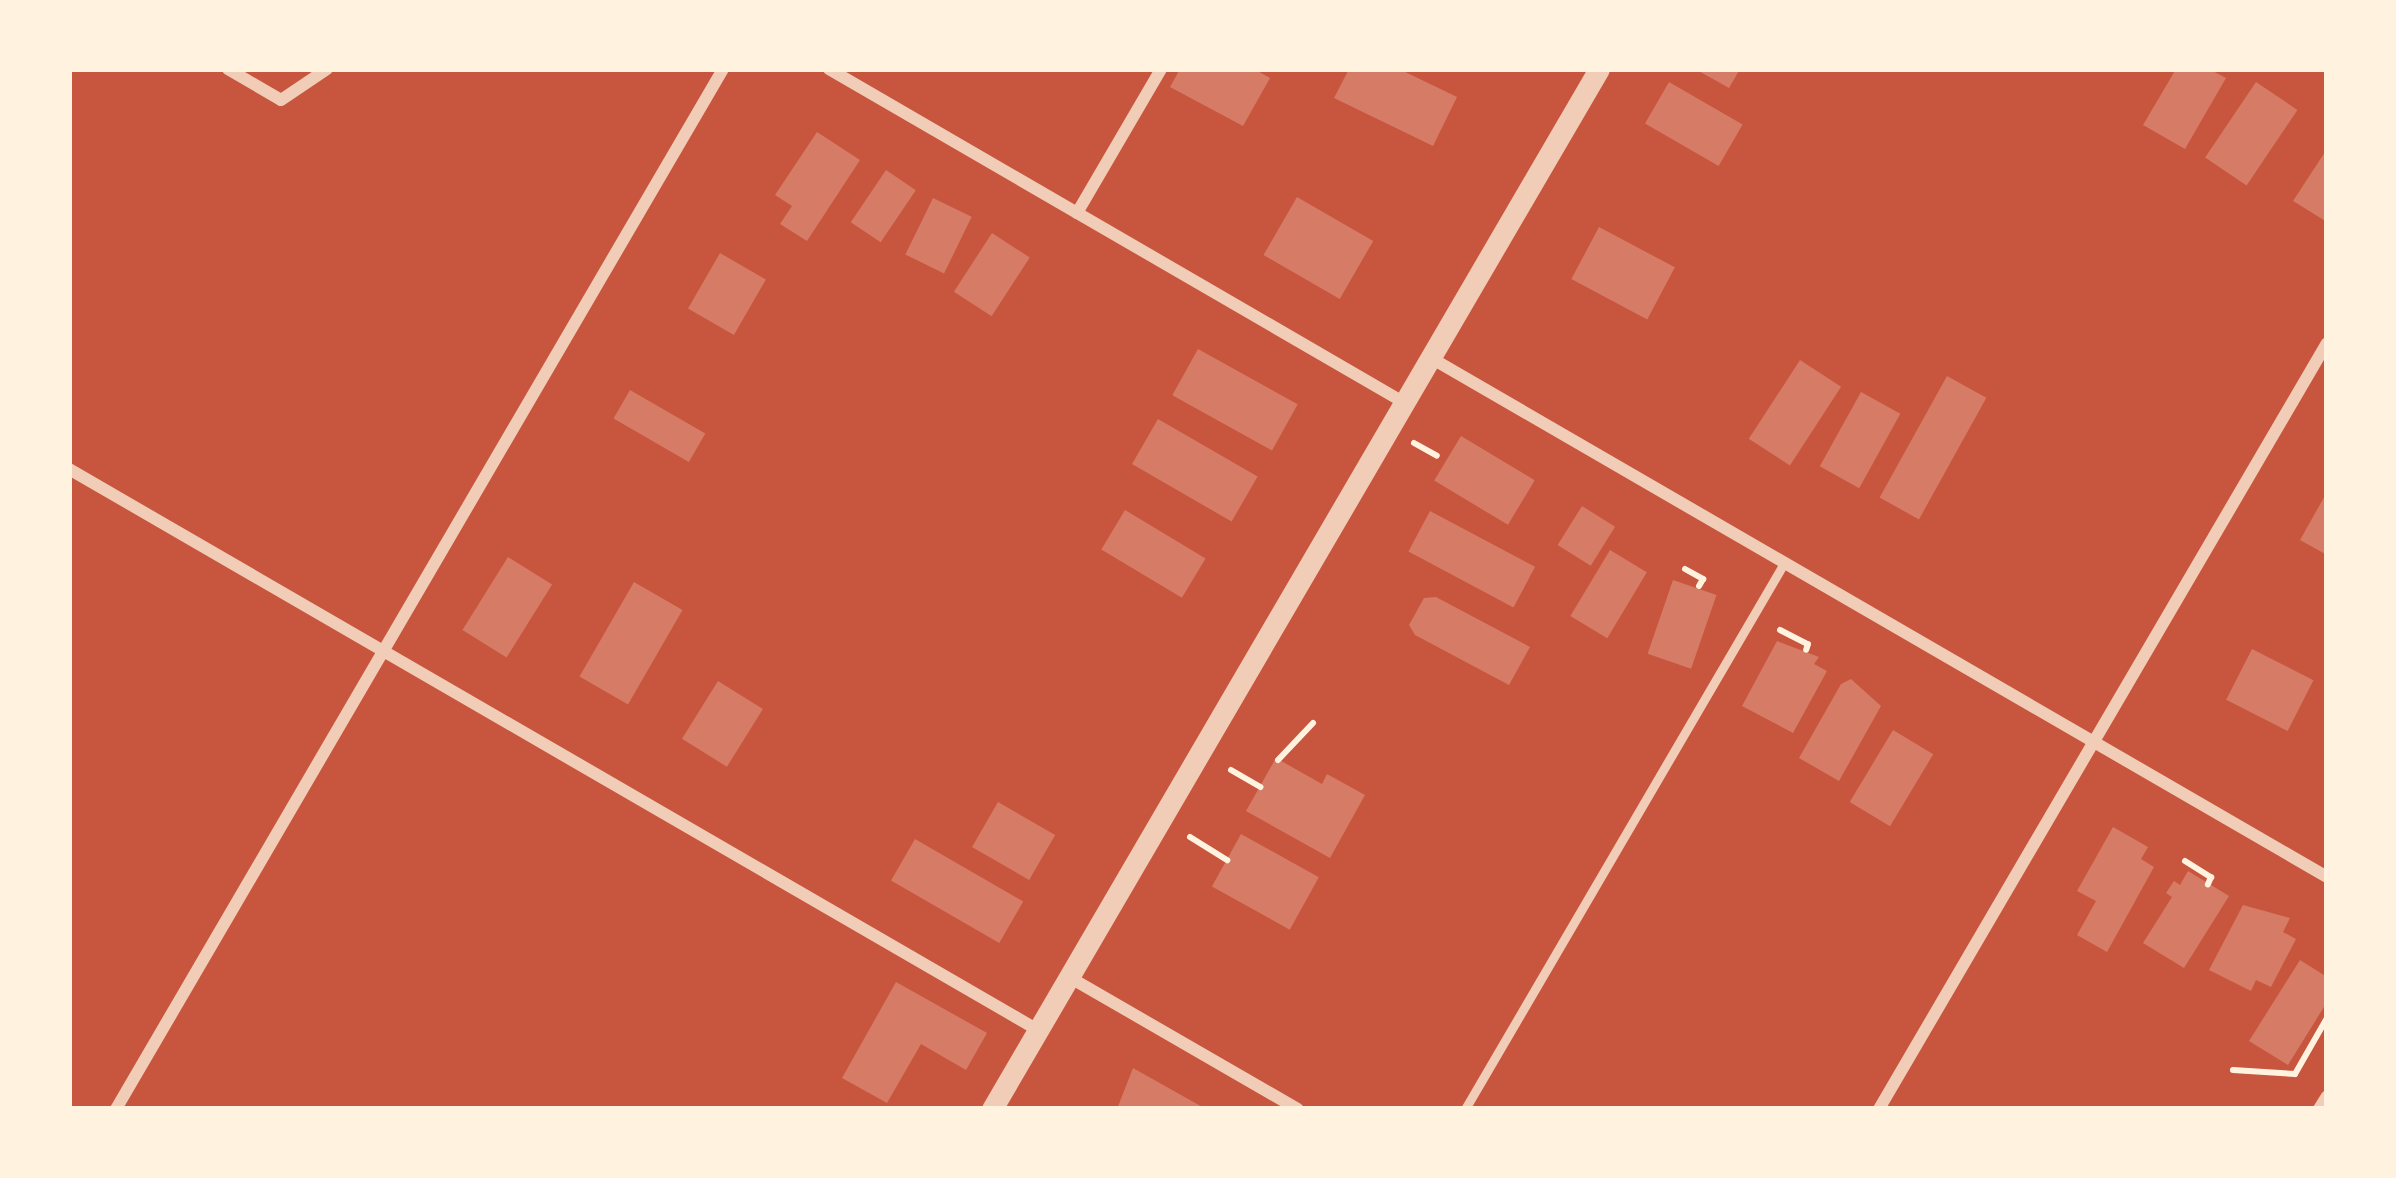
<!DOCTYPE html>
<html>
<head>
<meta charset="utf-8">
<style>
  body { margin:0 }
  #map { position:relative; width:2396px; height:1178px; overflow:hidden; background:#c8553d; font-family:"Playfair Display",serif }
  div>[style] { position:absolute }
  .building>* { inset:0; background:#d67c66; transform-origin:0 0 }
  .path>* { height:6px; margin:-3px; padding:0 3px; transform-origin:3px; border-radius:3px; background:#fff3e0 }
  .service>* { height:9px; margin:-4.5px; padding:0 4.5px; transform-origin:4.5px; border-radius:4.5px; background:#f1ccb7 }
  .minor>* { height:12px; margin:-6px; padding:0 6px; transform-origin:6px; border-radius:6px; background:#f1ccb7 }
  .tertiary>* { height:21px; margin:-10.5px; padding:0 10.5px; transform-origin:10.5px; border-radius:10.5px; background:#f1ccb7 }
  span { translate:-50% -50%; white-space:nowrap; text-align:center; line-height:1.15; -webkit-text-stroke:9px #fff3e0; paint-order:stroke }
  .frame { position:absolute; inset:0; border:72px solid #fff3e0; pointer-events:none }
</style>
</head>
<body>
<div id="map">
  <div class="building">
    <i style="clip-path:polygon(1180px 69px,1254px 69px,1270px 78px,1243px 126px,1170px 87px)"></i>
    <i style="clip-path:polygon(1349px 69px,1399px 69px,1457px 97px,1433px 146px,1334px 98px)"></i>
    <i style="clip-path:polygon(1695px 69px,1740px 69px,1729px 88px)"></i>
    <i style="clip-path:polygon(2176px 69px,2209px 69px,2226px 78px,2185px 149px,2143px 125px)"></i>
    <i style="left:1669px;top:82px;width:85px;height:48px;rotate:30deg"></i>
    <i style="left:2256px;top:82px;width:50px;height:91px;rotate:34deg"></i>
    <i style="clip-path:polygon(817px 132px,860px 160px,807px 241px,780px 224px,792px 206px,775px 195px)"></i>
    <i style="clip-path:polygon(2327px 149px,2327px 222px,2293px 201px)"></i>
    <i style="left:886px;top:170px;width:36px;height:63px;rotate:34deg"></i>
    <i style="left:1297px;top:197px;width:88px;height:67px;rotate:30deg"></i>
    <i style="left:933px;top:198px;width:43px;height:63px;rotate:26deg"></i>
    <i style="left:1599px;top:227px;width:86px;height:59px;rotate:28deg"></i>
    <i style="left:992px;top:233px;width:45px;height:70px;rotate:33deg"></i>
    <i style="left:720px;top:253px;width:53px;height:64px;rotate:30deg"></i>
    <i style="left:1198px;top:349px;width:114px;height:53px;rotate:29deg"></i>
    <i style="left:1800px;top:360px;width:49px;height:94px;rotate:33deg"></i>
    <i style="left:1947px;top:376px;width:45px;height:139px;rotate:29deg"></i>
    <i style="left:630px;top:390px;width:87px;height:33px;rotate:30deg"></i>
    <i style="left:1861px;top:392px;width:45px;height:85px;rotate:29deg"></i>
    <i style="left:1158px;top:419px;width:115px;height:52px;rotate:30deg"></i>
    <i style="left:1461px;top:436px;width:86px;height:52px;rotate:31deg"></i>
    <i style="clip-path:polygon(2327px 492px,2327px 555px,2300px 540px)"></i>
    <i style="left:1582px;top:506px;width:39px;height:46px;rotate:32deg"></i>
    <i style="left:1125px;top:510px;width:94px;height:46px;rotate:31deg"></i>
    <i style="left:1430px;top:511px;width:119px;height:46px;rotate:28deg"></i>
    <i style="left:1610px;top:550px;width:43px;height:77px;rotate:31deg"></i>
    <i style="left:508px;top:557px;width:52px;height:86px;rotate:32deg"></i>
    <i style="left:1673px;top:580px;width:46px;height:78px;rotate:19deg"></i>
    <i style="left:634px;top:582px;width:56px;height:109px;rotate:30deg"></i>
    <i style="clip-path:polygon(1436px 597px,1530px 647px,1509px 685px,1415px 635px,1409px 625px,1424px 598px)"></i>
    <i style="clip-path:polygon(1777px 641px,1819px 657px,1814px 664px,1827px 671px,1793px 733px,1742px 706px)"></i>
    <i style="left:2252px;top:649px;width:69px;height:57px;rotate:27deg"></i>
    <i style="clip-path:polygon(1851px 679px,1881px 706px,1839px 781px,1799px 758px,1841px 684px)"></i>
    <i style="left:718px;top:681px;width:53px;height:68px;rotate:32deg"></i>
    <i style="left:1893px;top:730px;width:47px;height:84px;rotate:31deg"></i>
    <i style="clip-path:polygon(1276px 758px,1322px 784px,1327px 774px,1365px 795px,1330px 858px,1246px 811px)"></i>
    <i style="left:998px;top:802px;width:66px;height:52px;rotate:30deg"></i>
    <i style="clip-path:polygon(2113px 827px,2148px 847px,2141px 859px,2154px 867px,2107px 952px,2077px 935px,2096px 901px,2077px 891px)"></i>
    <i style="left:1241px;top:834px;width:89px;height:60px;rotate:29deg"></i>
    <i style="left:915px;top:839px;width:125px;height:48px;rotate:30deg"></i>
    <i style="clip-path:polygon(2188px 871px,2229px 896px,2184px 968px,2143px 943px,2172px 897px,2166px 893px,2174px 881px,2180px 885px)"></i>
    <i style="clip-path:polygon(2243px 905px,2290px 918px,2283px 932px,2296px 939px,2271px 987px,2256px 980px,2251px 991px,2209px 970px)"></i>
    <i style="clip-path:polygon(2300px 960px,2327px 977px,2327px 1002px,2288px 1065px,2249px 1041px)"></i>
    <i style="clip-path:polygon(896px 982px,987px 1033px,966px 1070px,921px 1044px,887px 1103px,842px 1078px)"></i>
    <i style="clip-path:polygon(1133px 1068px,1206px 1109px,1117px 1109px)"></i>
  </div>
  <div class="path">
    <i style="left:1414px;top:443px;width:26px;rotate:29deg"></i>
    <i style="left:1685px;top:569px;width:21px;rotate:29deg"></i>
    <i style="left:1703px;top:579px;width:8px;rotate:120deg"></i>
    <i style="left:1780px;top:630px;width:31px;rotate:27deg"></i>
    <i style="left:1808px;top:644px;width:6px;rotate:108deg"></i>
    <i style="left:1278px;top:760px;width:51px;rotate:-46.6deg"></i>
    <i style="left:1231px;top:770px;width:34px;rotate:30deg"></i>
    <i style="left:1190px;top:837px;width:44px;rotate:31.9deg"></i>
    <i style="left:2185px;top:861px;width:31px;rotate:32deg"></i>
    <i style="left:2211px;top:877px;width:8px;rotate:113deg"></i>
    <i style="left:2233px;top:1070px;width:62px;rotate:3.7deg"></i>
    <i style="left:2295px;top:1074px;width:64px;rotate:-60.3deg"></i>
  </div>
  <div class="service">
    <i style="left:1465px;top:1109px;width:632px;rotate:-59.7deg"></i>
  </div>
  <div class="minor">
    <i style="left:228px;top:69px;width:61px;rotate:30.3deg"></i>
    <i style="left:281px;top:100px;width:55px;rotate:-34deg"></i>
    <i style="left:829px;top:69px;width:666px;rotate:30.11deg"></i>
    <i style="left:1077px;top:213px;width:167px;rotate:-59.7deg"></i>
    <i style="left:1431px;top:358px;width:1035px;rotate:30.08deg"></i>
    <i style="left:69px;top:469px;width:1120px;rotate:30.07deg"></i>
    <i style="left:1069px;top:977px;width:264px;rotate:30deg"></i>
    <i style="left:116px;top:1109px;width:1204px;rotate:-59.73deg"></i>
    <i style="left:1879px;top:1109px;width:887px;rotate:-59.68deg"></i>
    <i style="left:2319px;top:1109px;width:15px;rotate:-58deg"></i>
  </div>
  <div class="tertiary">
    <i style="left:992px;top:1109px;width:1204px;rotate:-59.73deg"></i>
  </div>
  <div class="frame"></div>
</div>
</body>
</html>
